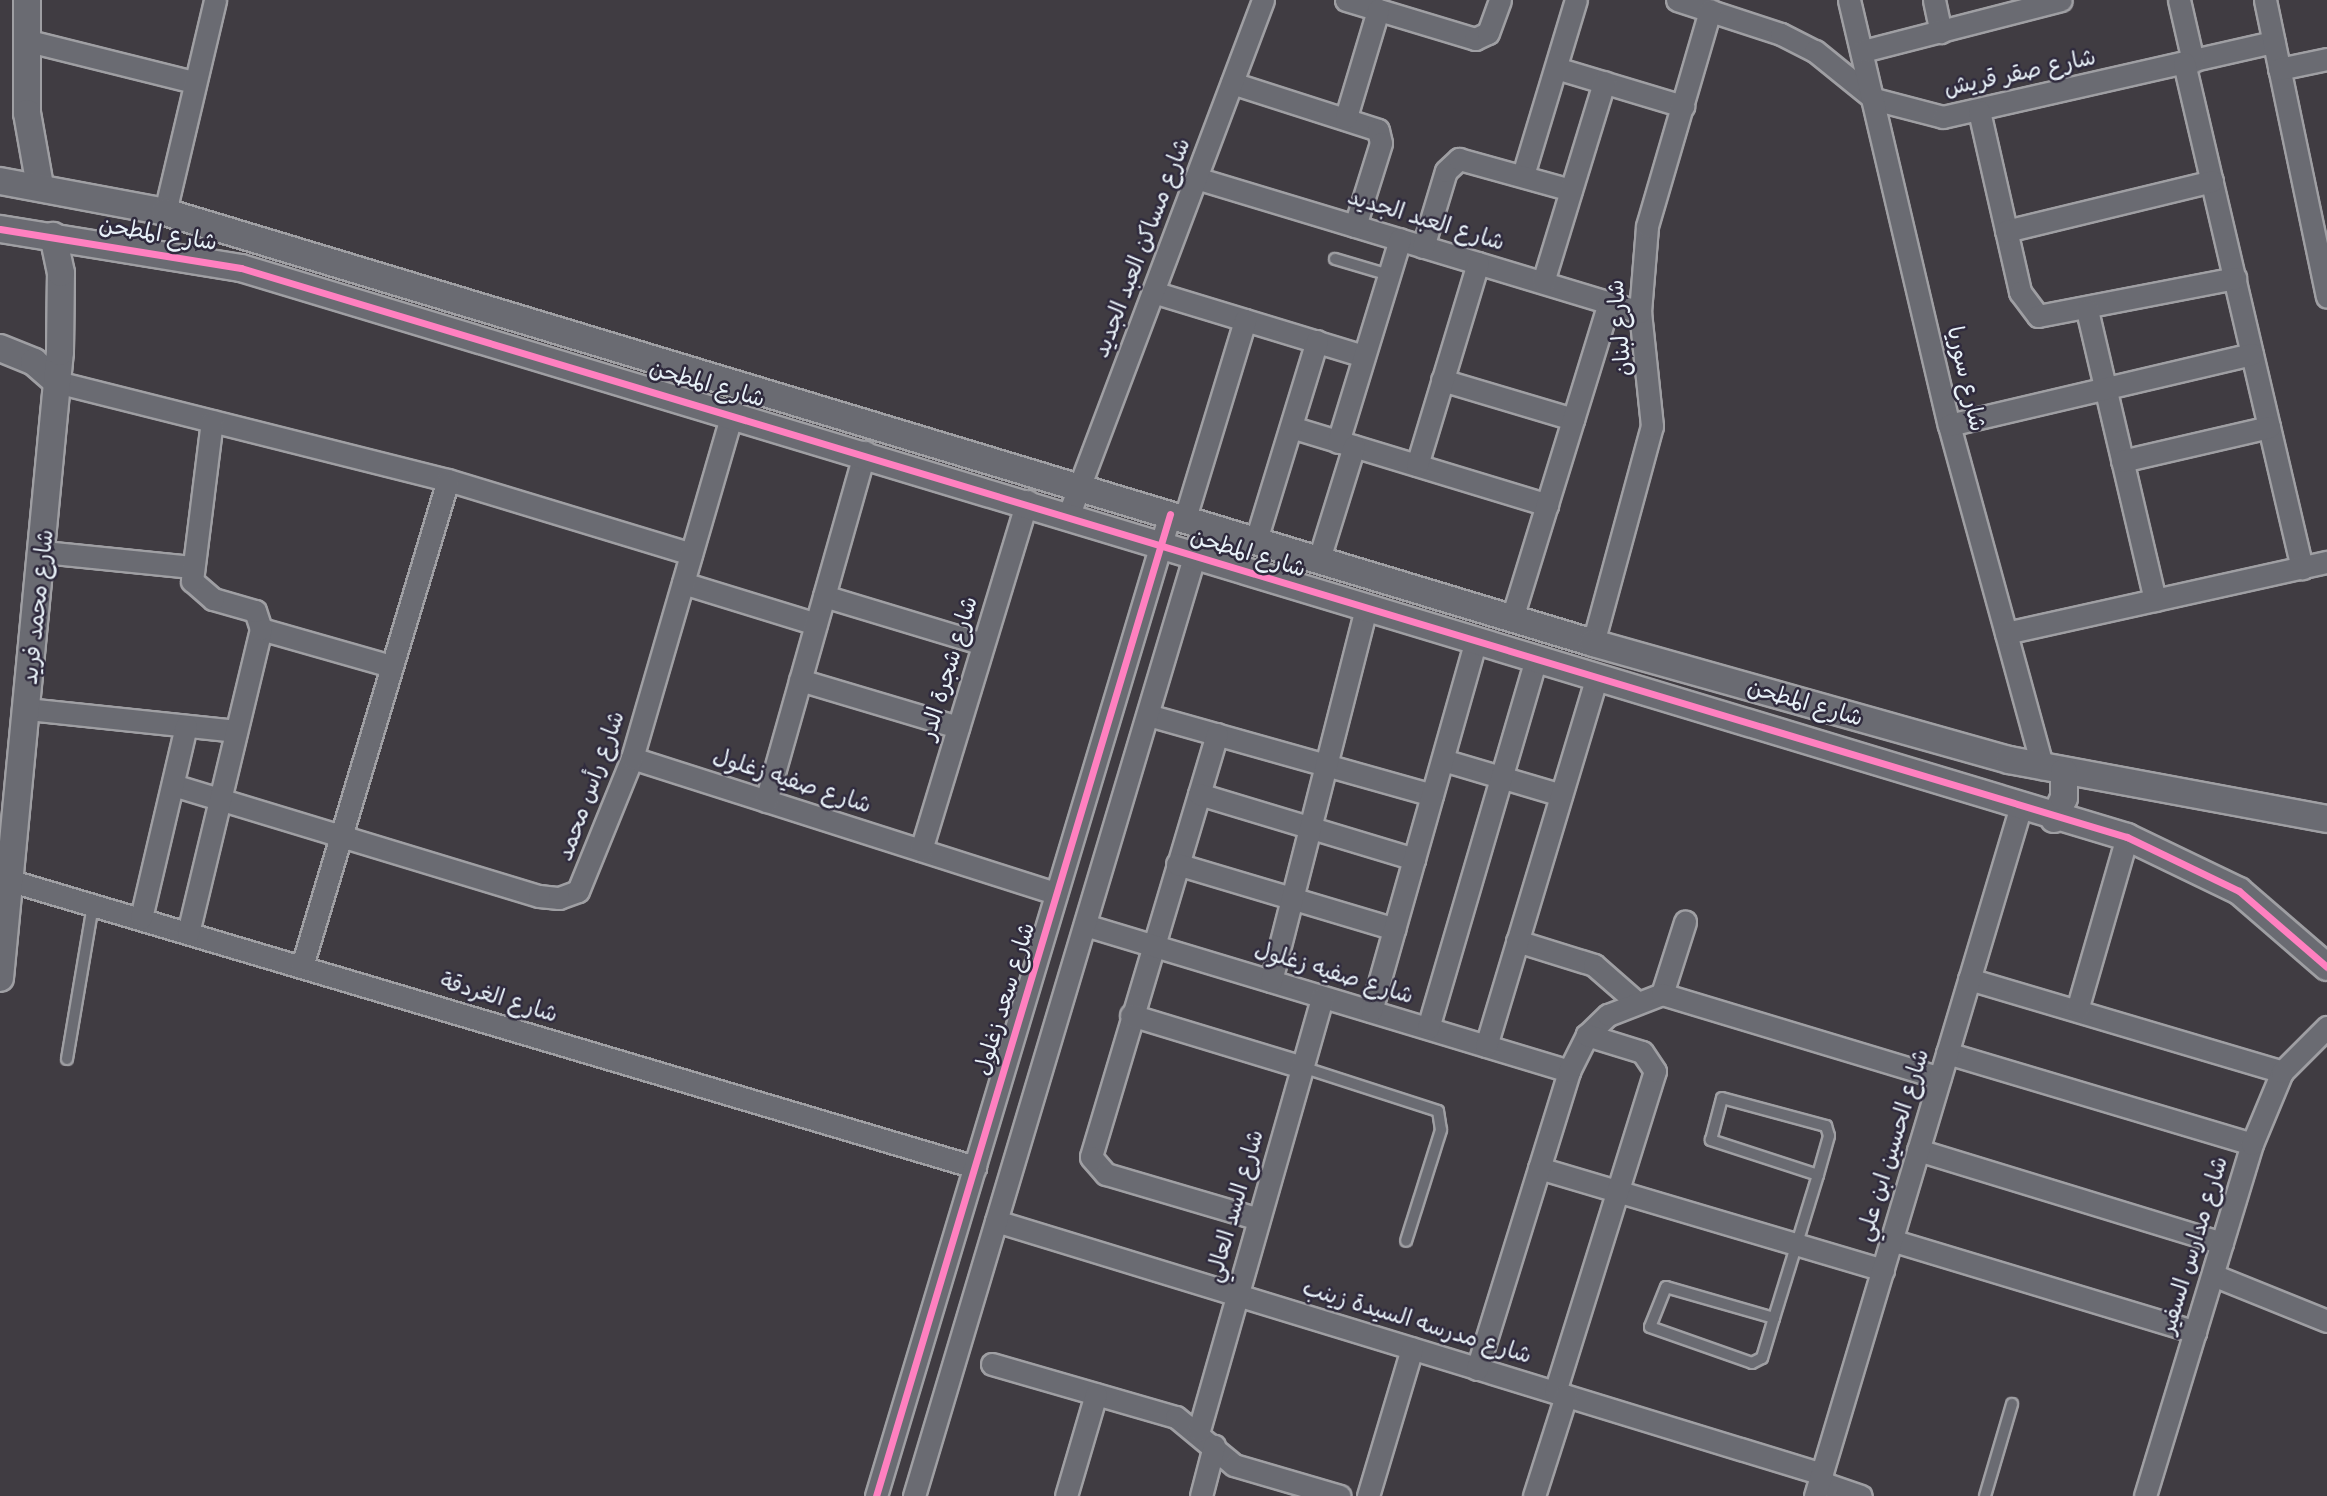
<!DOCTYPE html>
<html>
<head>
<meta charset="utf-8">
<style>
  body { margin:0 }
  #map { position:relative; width:2327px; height:1496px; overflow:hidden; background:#403c42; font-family:Sriracha,"Playpen Sans Arabic",sans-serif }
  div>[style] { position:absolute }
  .roads { filter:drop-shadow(2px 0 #9f9fa3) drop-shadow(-2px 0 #9f9fa3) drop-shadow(0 2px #9f9fa3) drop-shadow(0 -2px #9f9fa3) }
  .service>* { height:10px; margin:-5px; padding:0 5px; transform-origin:5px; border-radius:5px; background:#6a6b72 }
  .minor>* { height:21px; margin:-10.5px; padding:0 10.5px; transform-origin:10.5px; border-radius:10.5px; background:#6a6b72 }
  .tertiary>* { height:26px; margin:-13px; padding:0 13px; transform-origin:13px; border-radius:13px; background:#6a6b72 }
  .cycleway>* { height:7px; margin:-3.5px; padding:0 3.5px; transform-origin:3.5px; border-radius:3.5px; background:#ff80c0 }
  span { translate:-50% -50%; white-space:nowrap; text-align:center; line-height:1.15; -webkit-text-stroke:5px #2f2a3d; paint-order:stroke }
  .street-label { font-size:23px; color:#e8f1f8 }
</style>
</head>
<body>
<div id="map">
  <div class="roads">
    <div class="service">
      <i style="left:1335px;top:259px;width:56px;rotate:16.5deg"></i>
      <i style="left:67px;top:1059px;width:156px;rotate:-80.4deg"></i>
      <i style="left:1302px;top:1067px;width:143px;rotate:17.9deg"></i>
      <i style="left:1438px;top:1111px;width:19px;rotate:81deg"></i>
      <i style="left:1441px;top:1130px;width:116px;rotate:107.5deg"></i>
      <i style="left:1774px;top:1318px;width:112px;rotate:-164deg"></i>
      <i style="left:1666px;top:1287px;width:43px;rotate:111.8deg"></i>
      <i style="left:1650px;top:1327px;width:108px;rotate:19.4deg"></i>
      <i style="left:1752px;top:1363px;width:11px;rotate:-27deg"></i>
      <i style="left:1762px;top:1358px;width:42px;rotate:-73.3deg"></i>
      <i style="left:1774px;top:1318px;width:150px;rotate:-72.9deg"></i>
      <i style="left:1818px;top:1175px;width:113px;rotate:-161.9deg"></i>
      <i style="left:1711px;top:1140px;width:43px;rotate:-75.3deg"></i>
      <i style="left:1722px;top:1098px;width:108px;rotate:15.1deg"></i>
      <i style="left:1826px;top:1126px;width:10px;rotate:73deg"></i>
      <i style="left:1829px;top:1136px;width:41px;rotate:105.8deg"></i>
      <i style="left:1985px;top:1496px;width:96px;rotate:-73.6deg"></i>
    </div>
    <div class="minor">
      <i style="left:1346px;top:0;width:135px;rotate:16.8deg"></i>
      <i style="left:1475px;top:39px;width:14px;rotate:-25deg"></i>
      <i style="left:1488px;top:33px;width:35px;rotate:-70deg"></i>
      <i style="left:1677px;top:0;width:109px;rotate:18.1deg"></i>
      <i style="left:1781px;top:34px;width:38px;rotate:27deg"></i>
      <i style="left:1815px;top:51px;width:76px;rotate:39.1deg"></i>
      <i style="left:1874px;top:99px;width:71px;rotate:14.6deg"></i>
      <i style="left:1943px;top:117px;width:339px;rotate:-12.8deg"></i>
      <i style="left:1849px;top:0;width:437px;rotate:76.8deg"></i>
      <i style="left:1949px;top:425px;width:356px;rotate:74.7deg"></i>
      <i style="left:1934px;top:0;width:33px;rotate:78deg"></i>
      <i style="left:2179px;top:0;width:63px;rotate:77.1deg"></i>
      <i style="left:2265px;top:0;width:303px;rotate:78.2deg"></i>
      <i style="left:25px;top:40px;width:174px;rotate:14deg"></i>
      <i style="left:1863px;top:51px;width:204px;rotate:-14.4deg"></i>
      <i style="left:2184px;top:63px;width:519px;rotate:76.85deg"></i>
      <i style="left:1556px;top:68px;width:133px;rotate:16.7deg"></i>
      <i style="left:2279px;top:69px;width:49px;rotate:-11.8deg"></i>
      <i style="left:1232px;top:83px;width:153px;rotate:17.8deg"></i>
      <i style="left:1378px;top:130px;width:13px;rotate:77deg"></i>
      <i style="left:1381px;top:143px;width:87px;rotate:107.4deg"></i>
      <i style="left:1979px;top:111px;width:186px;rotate:77.2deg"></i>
      <i style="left:2020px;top:292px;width:30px;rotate:53deg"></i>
      <i style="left:2038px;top:316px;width:201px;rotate:-10.9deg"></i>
      <i style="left:1346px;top:117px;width:112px;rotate:-73.3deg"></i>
      <i style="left:1523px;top:175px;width:183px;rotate:-73.2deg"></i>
      <i style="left:1196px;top:178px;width:464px;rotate:16.8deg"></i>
      <i style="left:165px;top:212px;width:218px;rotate:-76.7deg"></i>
      <i style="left:2006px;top:231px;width:212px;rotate:-13.6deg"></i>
      <i style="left:1423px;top:247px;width:79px;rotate:-73.2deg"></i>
      <i style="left:1446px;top:171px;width:18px;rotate:-43deg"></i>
      <i style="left:1459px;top:159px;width:116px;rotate:15.5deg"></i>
      <i style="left:1543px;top:282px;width:209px;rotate:-73deg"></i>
      <i style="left:1153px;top:292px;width:220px;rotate:16.9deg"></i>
      <i style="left:2087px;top:310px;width:298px;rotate:76.8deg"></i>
      <i style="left:1442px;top:380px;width:137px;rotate:16.6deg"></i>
      <i style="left:57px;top:382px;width:403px;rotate:14.1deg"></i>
      <i style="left:448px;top:480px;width:254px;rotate:16.9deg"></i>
      <i style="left:1949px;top:425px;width:311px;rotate:-13.2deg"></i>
      <i style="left:1291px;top:427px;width:268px;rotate:16.9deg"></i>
      <i style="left:1338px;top:442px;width:212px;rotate:-73deg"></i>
      <i style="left:2122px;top:461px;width:151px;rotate:-13deg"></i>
      <i style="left:1417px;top:465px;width:211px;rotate:-73.2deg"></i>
      <i style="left:1069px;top:514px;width:549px;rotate:-69.32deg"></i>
      <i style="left:1185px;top:518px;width:207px;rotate:-73.1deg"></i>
      <i style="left:1256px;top:540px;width:208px;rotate:-73deg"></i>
      <i style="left:44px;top:552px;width:148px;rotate:5.8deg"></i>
      <i style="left:1319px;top:559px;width:118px;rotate:-72.8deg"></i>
      <i style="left:683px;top:583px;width:139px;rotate:17.1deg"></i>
      <i style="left:824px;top:596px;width:166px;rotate:16.8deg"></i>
      <i style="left:1512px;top:618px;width:331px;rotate:-72.9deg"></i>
      <i style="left:261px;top:629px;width:135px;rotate:15.9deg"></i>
      <i style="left:2006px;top:633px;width:329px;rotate:-12.5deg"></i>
      <i style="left:1593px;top:643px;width:225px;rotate:-74.8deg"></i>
      <i style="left:1652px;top:426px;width:115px;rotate:-96deg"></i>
      <i style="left:1640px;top:312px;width:86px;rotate:-85.3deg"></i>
      <i style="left:1647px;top:226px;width:225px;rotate:-73.7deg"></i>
      <i style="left:800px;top:680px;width:165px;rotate:16.6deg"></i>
      <i style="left:27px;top:709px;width:210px;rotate:6deg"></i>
      <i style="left:1148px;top:715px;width:295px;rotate:15.7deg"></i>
      <i style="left:1217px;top:734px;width:441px;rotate:106.6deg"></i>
      <i style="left:1091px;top:1157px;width:23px;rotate:49deg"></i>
      <i style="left:1106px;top:1174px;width:159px;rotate:16.4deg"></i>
      <i style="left:632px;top:758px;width:445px;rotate:17.7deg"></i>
      <i style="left:1443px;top:760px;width:123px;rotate:16.5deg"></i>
      <i style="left:173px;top:785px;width:382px;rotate:16.9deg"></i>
      <i style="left:539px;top:896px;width:20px;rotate:6deg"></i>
      <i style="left:559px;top:898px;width:20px;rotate:-20deg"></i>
      <i style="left:578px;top:891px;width:144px;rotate:-67.9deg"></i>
      <i style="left:632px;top:758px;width:361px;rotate:-73.8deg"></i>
      <i style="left:1199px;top:794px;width:225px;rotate:16.8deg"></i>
      <i style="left:766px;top:801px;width:363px;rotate:-74.2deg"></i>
      <i style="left:921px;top:850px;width:365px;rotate:-73.1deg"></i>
      <i style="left:1177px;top:864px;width:227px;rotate:16.6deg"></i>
      <i style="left:8px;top:880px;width:1009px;rotate:16.53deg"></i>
      <i style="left:141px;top:918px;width:197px;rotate:-76.8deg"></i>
      <i style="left:1085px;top:925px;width:506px;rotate:16.79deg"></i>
      <i style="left:188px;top:933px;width:313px;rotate:-76.5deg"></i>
      <i style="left:261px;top:629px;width:19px;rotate:-108deg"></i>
      <i style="left:255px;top:611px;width:44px;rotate:-164.1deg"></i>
      <i style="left:213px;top:599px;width:28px;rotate:-139deg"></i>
      <i style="left:192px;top:581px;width:161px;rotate:-82.9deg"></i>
      <i style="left:1517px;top:941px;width:81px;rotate:17.3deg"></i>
      <i style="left:1594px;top:965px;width:53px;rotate:41.2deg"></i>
      <i style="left:302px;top:966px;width:507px;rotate:-73.28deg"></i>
      <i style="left:1969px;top:979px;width:327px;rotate:16.5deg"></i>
      <i style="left:1271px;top:981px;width:384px;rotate:-75.7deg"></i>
      <i style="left:1662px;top:994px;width:76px;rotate:-72.3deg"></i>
      <i style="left:2077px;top:1010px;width:180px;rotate:-73.9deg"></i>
      <i style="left:1371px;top:1011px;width:382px;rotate:-74.2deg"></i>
      <i style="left:1131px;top:1015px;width:179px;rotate:16.9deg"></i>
      <i style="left:1428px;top:1028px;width:382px;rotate:-73.7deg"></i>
      <i style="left:1486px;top:1046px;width:383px;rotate:-73.3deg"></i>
      <i style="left:1947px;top:1053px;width:318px;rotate:16.6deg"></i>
      <i style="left:1918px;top:1150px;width:318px;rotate:17deg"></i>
      <i style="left:1539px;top:1168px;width:359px;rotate:16.5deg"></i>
      <i style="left:996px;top:1221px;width:864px;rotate:17.03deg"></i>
      <i style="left:1891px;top:1240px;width:318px;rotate:16.8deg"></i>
      <i style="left:2213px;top:1275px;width:123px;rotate:22deg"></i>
      <i style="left:992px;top:1364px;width:191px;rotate:16.1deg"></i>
      <i style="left:1176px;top:1417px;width:75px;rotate:39.6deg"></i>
      <i style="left:1234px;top:1465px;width:110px;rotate:16.3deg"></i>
      <i style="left:1477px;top:1369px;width:312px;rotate:-72.8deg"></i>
      <i style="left:1569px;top:1071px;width:40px;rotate:-63.4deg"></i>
      <i style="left:1587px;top:1035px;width:29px;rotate:-44deg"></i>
      <i style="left:1608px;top:1015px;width:58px;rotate:-21.3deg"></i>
      <i style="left:1662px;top:994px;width:290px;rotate:16.8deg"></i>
      <i style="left:1555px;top:1392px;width:336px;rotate:-72.7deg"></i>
      <i style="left:1655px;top:1071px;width:23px;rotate:-124deg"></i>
      <i style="left:1642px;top:1052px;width:58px;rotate:-162.8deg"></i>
      <i style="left:1199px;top:1430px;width:450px;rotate:-74.1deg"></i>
      <i style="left:1820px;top:1482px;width:43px;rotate:18.9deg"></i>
      <i style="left:876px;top:1496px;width:1025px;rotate:-73.33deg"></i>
      <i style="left:914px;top:1496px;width:1014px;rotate:-73.39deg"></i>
      <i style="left:1066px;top:1496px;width:106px;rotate:-73.6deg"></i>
      <i style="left:1201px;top:1496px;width:52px;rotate:-75.4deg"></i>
      <i style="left:1368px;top:1496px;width:154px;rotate:-73.4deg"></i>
      <i style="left:1534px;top:1496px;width:105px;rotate:-72.3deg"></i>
      <i style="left:1815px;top:1496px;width:717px;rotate:-73.38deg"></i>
      <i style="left:2145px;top:1496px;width:368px;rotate:-73.1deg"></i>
      <i style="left:2252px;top:1144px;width:78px;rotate:-67.4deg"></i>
      <i style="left:2282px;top:1072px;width:64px;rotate:-45deg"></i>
    </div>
    <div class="tertiary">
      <i style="left:27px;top:0;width:113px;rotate:90deg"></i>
      <i style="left:27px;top:113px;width:74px;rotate:79.9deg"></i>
      <i style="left:0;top:181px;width:168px;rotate:10.6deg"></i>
      <i style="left:165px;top:212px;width:1492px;rotate:16.79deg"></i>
      <i style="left:1593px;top:643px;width:432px;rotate:15.7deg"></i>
      <i style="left:2009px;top:760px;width:323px;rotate:10.5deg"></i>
      <i style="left:0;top:229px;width:244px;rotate:9.2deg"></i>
      <i style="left:241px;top:268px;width:1970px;rotate:16.79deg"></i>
      <i style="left:2127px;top:837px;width:124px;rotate:25.7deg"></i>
      <i style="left:2239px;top:891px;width:116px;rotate:40.8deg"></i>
      <i style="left:0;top:348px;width:37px;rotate:22deg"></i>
      <i style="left:34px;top:362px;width:30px;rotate:41deg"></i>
      <i style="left:2054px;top:819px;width:23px;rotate:-65deg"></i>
      <i style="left:2064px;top:798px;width:26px;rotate:-90deg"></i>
      <i style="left:0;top:978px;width:629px;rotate:-84.53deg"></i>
      <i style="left:60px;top:352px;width:79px;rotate:-89.3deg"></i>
      <i style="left:61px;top:273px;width:38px;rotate:-102deg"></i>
    </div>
  </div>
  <div class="cycleway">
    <i style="left:0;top:229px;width:244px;rotate:9.2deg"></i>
    <i style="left:241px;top:268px;width:1970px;rotate:16.79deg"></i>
    <i style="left:2127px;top:837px;width:124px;rotate:25.7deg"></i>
    <i style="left:2239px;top:891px;width:116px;rotate:40.8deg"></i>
    <i style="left:876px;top:1496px;width:1025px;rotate:-73.33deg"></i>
  </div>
  <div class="street-label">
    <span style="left:2020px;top:73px;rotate:-12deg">شارع صقر قريش</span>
    <span style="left:1426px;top:220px;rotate:17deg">شارع العبد الجديد</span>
    <span style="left:158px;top:234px;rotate:9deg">شارع المطحن</span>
    <span style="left:1142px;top:248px;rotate:-69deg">شارع مساكن العبد الجديد</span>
    <span style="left:1620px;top:328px;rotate:-95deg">شارع لبنان</span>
    <span style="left:1966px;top:379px;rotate:77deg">شارع سوريا</span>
    <span style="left:707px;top:384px;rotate:16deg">شارع المطحن</span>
    <span style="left:1248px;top:553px;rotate:17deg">شارع المطحن</span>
    <span style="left:38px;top:607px;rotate:-84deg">شارع محمد فريد</span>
    <span style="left:949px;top:668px;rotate:-73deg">شارع شجرة الدر</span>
    <span style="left:1805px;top:703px;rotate:16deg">شارع المطحن</span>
    <span style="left:792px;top:781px;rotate:18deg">شارع صفيه زغلول</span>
    <span style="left:591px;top:786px;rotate:-70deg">شارع رأس محمد</span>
    <span style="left:1334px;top:973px;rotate:17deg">شارع صفيه زغلول</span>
    <span style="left:499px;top:998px;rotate:17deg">شارع الغردقة</span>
    <span style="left:1005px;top:999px;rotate:-73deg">شارع سعد زغلول</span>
    <span style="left:1893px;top:1145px;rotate:-73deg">شارع الحسين ابن علي</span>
    <span style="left:1235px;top:1206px;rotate:-74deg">شارع السد العالي</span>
    <span style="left:2194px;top:1245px;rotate:-73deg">شارع مدارس السفير</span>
    <span style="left:1417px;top:1322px;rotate:17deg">شارع مدرسه السيدة زينب</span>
  </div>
</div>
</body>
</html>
